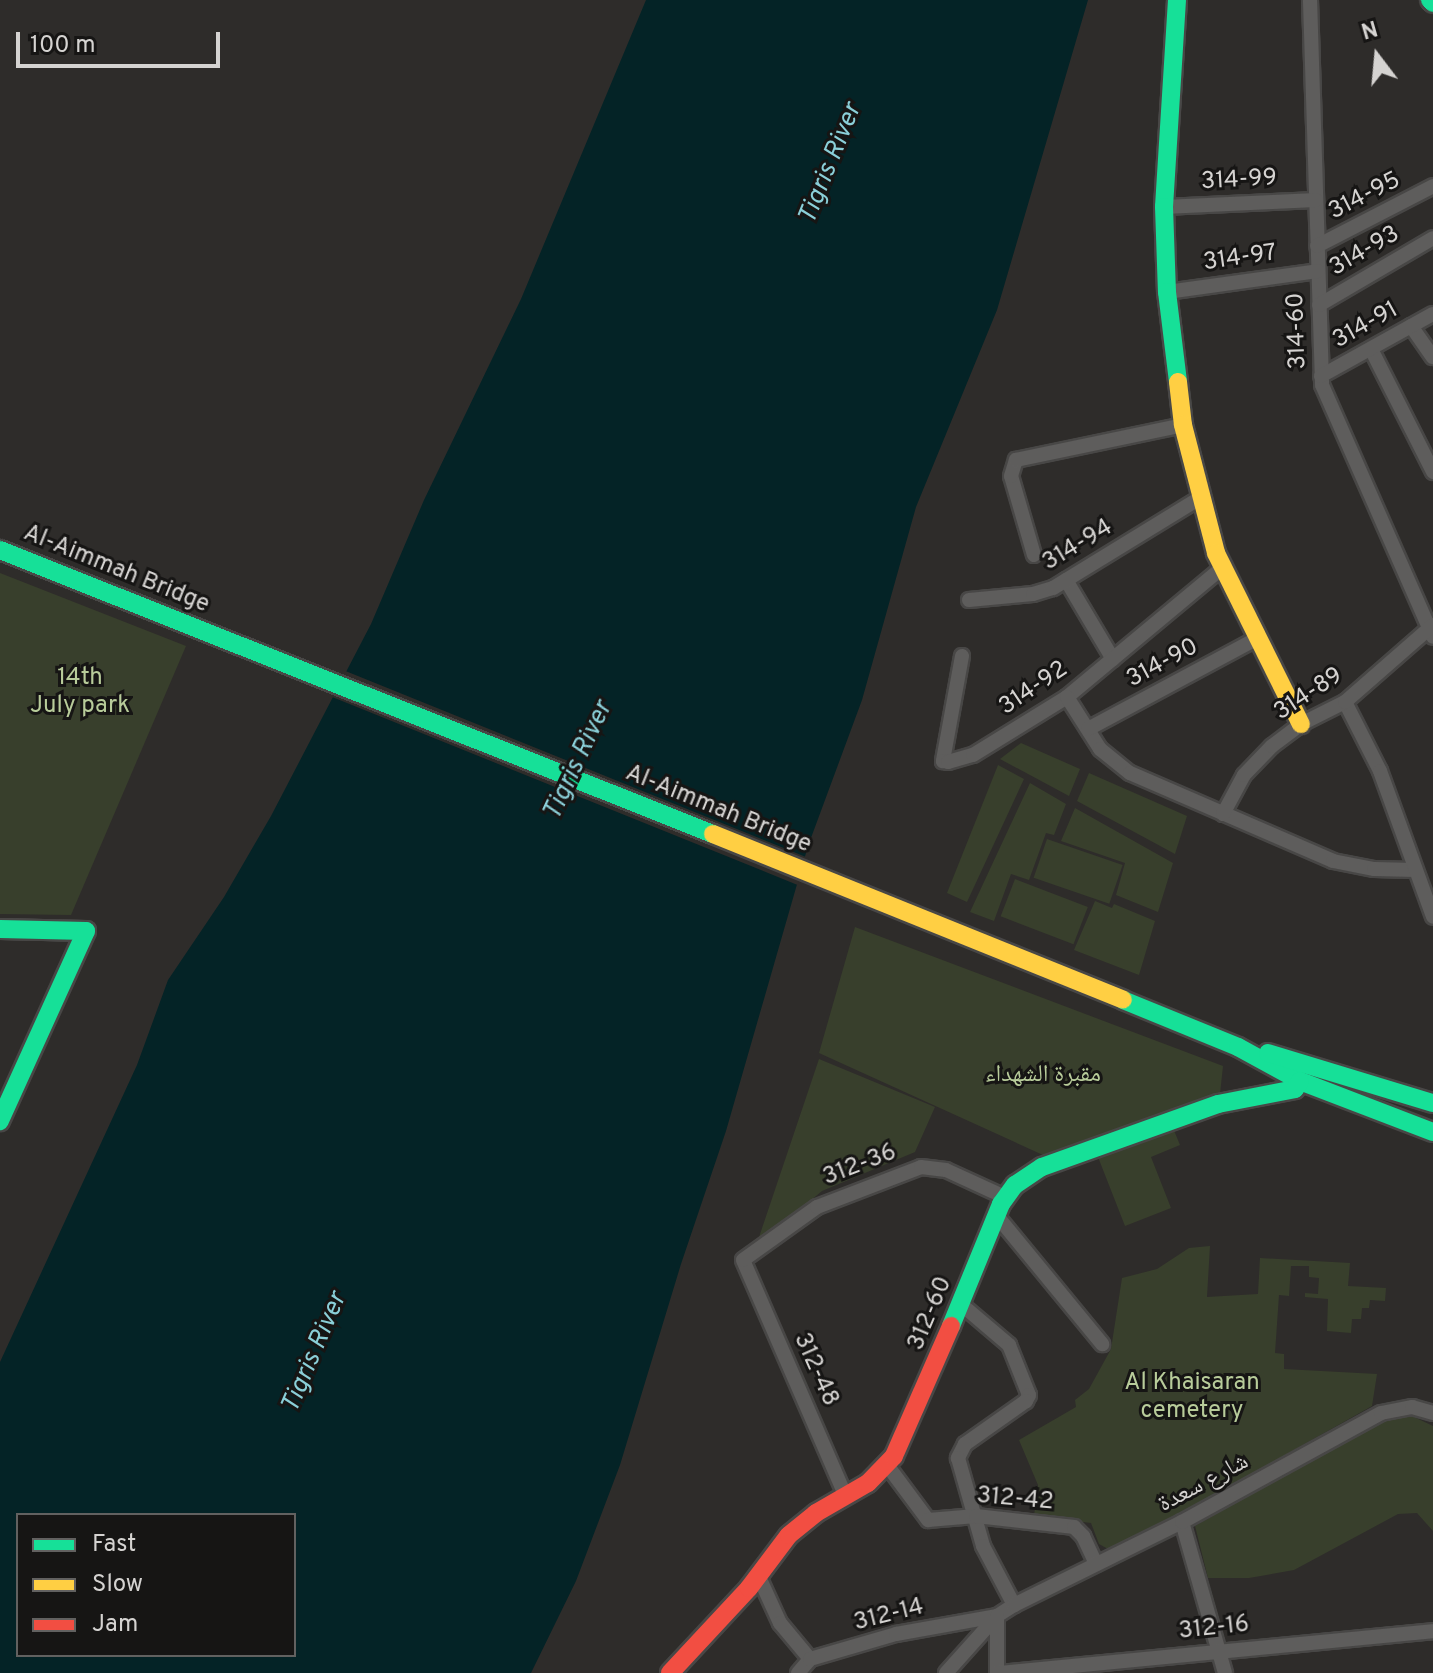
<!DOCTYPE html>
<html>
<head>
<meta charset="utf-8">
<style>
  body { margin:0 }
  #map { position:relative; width:1433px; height:1673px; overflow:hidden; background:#2e2c2a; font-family:Overpass,"Noto Naskh Arabic",sans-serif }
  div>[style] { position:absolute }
  .green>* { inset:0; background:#383f2c; transform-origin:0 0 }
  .water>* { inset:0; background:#042326 }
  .pier>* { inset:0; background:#2e2c2a; transform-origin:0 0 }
  .roads { filter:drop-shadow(2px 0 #484746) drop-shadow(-2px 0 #484746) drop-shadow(0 2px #484746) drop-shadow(0 -2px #484746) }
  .street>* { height:14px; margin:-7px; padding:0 7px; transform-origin:7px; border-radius:7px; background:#5e5d5c }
  .fast>* { height:18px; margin:-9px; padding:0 9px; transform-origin:9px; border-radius:9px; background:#16e098 }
  .slow>* { height:18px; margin:-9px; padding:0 9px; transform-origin:9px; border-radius:9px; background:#ffcf43 }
  .jam>* { height:18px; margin:-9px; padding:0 9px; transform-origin:9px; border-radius:9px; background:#f24e42 }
  span { translate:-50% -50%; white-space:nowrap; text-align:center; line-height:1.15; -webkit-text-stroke:6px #161514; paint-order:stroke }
  .street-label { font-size:24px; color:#d5d3d1 }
  .park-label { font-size:24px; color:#b8cc9a }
  .water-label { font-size:26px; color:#8acfd8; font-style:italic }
  .legend { position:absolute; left:16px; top:1513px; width:280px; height:144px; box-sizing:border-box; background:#161514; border:2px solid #626160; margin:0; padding:10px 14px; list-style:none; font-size:24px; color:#d5d3d1 }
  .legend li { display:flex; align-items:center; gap:16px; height:40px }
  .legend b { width:40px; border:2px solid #626160 }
  .north { position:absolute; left:1337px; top:16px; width:80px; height:80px; -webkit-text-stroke:6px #161514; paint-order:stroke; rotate:344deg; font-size:22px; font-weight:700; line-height:32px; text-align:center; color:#d5d3d1 }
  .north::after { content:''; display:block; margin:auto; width:28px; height:36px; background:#d5d3d1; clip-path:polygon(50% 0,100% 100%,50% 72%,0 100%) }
  .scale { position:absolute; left:16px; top:32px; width:204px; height:36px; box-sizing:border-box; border:4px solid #d5d3d1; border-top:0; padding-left:10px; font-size:24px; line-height:28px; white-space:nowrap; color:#d5d3d1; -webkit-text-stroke:6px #161514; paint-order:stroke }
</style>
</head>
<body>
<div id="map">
  <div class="green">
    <i style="clip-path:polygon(0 573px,186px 646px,71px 915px,0 914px)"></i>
    <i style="clip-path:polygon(1021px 743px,1080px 769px,1069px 796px,1000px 759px)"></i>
    <i style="clip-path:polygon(998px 765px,1024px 779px,967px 902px,947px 893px)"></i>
    <i style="clip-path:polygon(1089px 773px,1187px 816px,1175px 854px,1077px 801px)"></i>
    <i style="clip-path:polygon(1030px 783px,1066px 804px,1054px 835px,1046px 833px,1029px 880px,1011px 874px,994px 921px,970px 912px)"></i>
    <i style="clip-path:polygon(1075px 808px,1173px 863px,1158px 912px,1116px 895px,1125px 863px,1061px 841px)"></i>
    <i style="left:1047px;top:839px;width:80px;height:41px;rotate:19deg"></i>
    <i style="left:1015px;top:879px;width:78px;height:40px;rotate:21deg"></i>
    <i style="clip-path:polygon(1095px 901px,1112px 908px,1114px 904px,1155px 921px,1139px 975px,1074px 950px)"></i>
    <i style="clip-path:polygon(855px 927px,1223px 1066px,1220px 1094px,1043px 1155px,819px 1053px)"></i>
    <i style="clip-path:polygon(819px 1059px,935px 1107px,915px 1152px,822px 1191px,756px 1246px)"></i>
    <i style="clip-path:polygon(1173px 1128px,1180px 1145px,1151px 1157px,1171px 1208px,1125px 1226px,1098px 1157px)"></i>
    <i style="clip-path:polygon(1210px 1246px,1207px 1297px,1258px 1294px,1260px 1258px,1350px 1263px,1348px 1286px,1386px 1288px,1385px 1301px,1370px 1300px,1369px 1308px,1362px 1308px,1361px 1319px,1352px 1319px,1351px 1333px,1327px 1331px,1328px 1299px,1305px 1297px,1305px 1293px,1318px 1294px,1319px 1278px,1309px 1277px,1309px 1266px,1291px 1266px,1289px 1296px,1279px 1295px,1275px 1353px,1284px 1354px,1284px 1369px,1377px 1374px,1372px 1406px,1180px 1514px,1108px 1549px,1099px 1544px,1091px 1523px,1034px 1516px,1038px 1485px,1019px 1440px,1076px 1407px,1075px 1400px,1089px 1389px,1111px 1349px,1122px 1278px,1157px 1269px,1189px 1248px)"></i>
    <i style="clip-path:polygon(1399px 1415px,1412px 1416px,1433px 1426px,1433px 1531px,1417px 1513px,1398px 1514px,1294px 1570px,1249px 1578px,1208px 1578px,1195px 1526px,1384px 1420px)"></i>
  </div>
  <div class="water">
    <i style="clip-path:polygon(evenodd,646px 0,1088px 0,997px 310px,916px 507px,862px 700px,808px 846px,726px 1131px,681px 1264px,620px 1465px,576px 1581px,531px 1673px,0 1673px,0 1362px,137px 1065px,168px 980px,224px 897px,271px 816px,371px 624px,424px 500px,521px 299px,646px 0,18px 1515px,294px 1515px,294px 1655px,18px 1655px,18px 1515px)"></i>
  </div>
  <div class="pier">
    <i style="left:343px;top:670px;width:502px;height:29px;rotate:22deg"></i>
  </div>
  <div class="roads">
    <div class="street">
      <i style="left:1310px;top:0;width:385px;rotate:88.2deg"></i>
      <i style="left:1322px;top:385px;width:275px;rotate:66.2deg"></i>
      <i style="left:1164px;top:207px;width:152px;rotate:-2.6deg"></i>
      <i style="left:1317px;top:246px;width:131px;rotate:-27.3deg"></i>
      <i style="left:1167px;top:292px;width:152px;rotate:-7.9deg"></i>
      <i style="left:1319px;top:305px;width:132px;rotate:-30.4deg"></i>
      <i style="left:1411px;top:326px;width:38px;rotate:55deg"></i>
      <i style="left:1371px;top:349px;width:138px;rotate:63.2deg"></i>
      <i style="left:1321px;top:376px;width:128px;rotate:-29deg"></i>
      <i style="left:1034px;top:555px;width:82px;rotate:-106.2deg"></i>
      <i style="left:1011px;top:476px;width:17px;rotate:-73deg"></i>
      <i style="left:1016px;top:460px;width:171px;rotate:-11.8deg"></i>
      <i style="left:1066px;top:580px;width:92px;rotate:59.3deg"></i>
      <i style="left:969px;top:600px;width:64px;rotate:-5.4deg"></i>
      <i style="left:1033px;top:594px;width:21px;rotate:-17deg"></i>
      <i style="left:1053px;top:588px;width:172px;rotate:-31.5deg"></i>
      <i style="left:962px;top:656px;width:107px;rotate:100.3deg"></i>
      <i style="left:943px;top:761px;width:5px;rotate:11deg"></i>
      <i style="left:948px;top:762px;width:26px;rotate:-16deg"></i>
      <i style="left:973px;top:755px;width:110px;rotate:-31.7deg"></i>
      <i style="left:1067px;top:697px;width:203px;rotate:-39.8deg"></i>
      <i style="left:1067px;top:697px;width:62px;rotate:57.6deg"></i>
      <i style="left:1100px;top:749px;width:38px;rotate:39deg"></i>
      <i style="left:1130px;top:773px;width:221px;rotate:23.4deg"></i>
      <i style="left:1333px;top:861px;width:42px;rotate:11deg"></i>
      <i style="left:1374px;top:869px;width:41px;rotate:1.4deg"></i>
      <i style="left:1345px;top:702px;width:77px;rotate:63.1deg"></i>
      <i style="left:1380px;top:771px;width:155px;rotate:70deg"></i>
      <i style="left:1088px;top:729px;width:193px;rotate:-28.2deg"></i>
      <i style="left:1223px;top:814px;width:44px;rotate:-61.7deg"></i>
      <i style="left:1244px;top:775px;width:40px;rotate:-46deg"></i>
      <i style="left:1272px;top:746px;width:36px;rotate:-37deg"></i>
      <i style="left:1301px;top:724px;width:49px;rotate:-26.6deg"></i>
      <i style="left:1345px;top:702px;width:117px;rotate:-41.2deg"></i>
      <i style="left:997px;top:1216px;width:166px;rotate:50.6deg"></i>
      <i style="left:962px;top:1305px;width:62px;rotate:40.4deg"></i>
      <i style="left:1009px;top:1345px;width:54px;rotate:68.2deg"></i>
      <i style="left:1029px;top:1395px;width:7px;rotate:117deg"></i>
      <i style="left:1026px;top:1401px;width:75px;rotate:144.8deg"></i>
      <i style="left:965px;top:1444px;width:16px;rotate:117deg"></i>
      <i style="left:958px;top:1458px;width:91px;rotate:74.1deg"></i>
      <i style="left:983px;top:1546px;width:67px;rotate:62.3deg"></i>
      <i style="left:887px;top:1465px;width:69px;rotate:53.3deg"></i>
      <i style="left:928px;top:1520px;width:48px;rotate:-4.8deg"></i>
      <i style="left:976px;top:1516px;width:99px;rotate:6.4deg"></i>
      <i style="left:1074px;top:1527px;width:13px;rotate:45deg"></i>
      <i style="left:1083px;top:1536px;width:31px;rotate:65deg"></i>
      <i style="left:846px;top:1497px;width:258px;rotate:-113.5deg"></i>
      <i style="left:743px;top:1260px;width:91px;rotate:-35.6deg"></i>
      <i style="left:817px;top:1207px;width:111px;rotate:-21deg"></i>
      <i style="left:921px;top:1167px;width:25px;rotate:7deg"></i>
      <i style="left:946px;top:1170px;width:65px;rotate:24.6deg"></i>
      <i style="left:1182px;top:1522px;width:157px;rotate:74.1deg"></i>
      <i style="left:759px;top:1577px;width:51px;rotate:65.5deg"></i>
      <i style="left:780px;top:1623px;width:47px;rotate:50.2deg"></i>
      <i style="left:798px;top:1673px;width:18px;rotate:-49deg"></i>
      <i style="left:810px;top:1659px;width:90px;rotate:-16.2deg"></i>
      <i style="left:896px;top:1634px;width:103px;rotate:-10.1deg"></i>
      <i style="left:946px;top:1673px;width:76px;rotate:-48.2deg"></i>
      <i style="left:997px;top:1616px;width:20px;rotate:-33deg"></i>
      <i style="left:1014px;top:1605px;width:187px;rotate:-26.3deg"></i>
      <i style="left:1182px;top:1522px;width:227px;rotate:-28.7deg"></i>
      <i style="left:1381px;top:1413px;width:32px;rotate:-11deg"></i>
      <i style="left:1412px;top:1407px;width:22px;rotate:16deg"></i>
      <i style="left:997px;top:1673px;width:57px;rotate:-90deg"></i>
      <i style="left:999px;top:1673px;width:436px;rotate:-5.5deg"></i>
    </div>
    <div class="fast">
      <i style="left:1177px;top:0;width:207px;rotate:93.6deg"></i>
      <i style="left:1164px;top:207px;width:85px;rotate:88deg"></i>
      <i style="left:1167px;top:292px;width:91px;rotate:83deg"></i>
      <i style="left:1430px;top:0;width:4px;rotate:45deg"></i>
      <i style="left:0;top:550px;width:767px;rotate:21.72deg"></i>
      <i style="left:0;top:929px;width:86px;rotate:1.3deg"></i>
      <i style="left:86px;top:931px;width:209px;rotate:114.4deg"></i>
      <i style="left:1123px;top:1000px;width:124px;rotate:22.2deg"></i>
      <i style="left:1238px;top:1047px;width:71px;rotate:28.7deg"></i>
      <i style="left:1300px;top:1081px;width:142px;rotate:21deg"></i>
      <i style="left:1268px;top:1053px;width:172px;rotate:16.9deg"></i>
      <i style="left:951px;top:1326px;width:132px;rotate:-67.7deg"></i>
      <i style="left:1001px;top:1204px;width:24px;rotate:-54deg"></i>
      <i style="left:1015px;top:1185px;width:32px;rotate:-34deg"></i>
      <i style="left:1042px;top:1167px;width:187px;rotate:-19.7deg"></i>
      <i style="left:1218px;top:1104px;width:78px;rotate:-11deg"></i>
      <i style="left:1295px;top:1089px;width:9px;rotate:-58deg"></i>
    </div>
    <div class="slow">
      <i style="left:1178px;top:382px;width:43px;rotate:83.4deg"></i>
      <i style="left:1183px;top:425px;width:132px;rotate:75.5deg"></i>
      <i style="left:1216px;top:553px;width:191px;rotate:63.6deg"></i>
      <i style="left:713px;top:834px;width:442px;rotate:22deg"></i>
    </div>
    <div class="jam">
      <i style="left:670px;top:1673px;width:116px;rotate:-47.1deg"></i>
      <i style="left:749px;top:1588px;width:66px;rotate:-53deg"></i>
      <i style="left:789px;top:1535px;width:35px;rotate:-39deg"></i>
      <i style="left:816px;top:1513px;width:60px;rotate:-30deg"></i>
      <i style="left:868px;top:1483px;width:37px;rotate:-46deg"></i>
      <i style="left:894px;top:1456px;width:142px;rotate:-66.3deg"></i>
    </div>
  </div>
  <div class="street-label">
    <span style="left:1239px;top:181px;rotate:-3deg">314-99</span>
    <span style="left:1365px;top:197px;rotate:-27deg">314-95</span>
    <span style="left:1365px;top:252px;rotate:-30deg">314-93</span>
    <span style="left:1240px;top:259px;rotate:-8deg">314-97</span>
    <span style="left:1366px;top:326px;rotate:-29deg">314-91</span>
    <span style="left:1298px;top:331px;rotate:-92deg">314-60</span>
    <span style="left:1078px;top:546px;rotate:-31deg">314-94</span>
    <span style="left:116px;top:570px;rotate:22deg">Al-Aimmah Bridge</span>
    <span style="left:1163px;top:664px;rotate:-28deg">314-90</span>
    <span style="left:1034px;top:689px;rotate:-34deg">314-92</span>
    <span style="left:1309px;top:695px;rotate:-33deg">314-89</span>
    <span style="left:718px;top:810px;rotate:22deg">Al-Aimmah Bridge</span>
    <span style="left:860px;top:1166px;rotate:-21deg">312-36</span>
    <span style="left:931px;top:1314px;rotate:-67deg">312-60</span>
    <span style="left:815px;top:1370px;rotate:66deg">312-48</span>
    <span style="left:1204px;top:1484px;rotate:-28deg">شارع سعدة</span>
    <span style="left:1015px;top:1500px;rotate:5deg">312-42</span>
    <span style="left:889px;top:1616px;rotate:-14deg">312-14</span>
    <span style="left:1214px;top:1629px;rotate:-6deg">312-16</span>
  </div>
  <div class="park-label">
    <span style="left:80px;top:693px">14th<br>July park</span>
    <span style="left:1043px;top:1076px">مقبرة الشهداء</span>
    <span style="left:1192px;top:1398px">Al Khaisaran<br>cemetery</span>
  </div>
  <div class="water-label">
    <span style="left:831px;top:164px;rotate:-68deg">Tigris River</span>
    <span style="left:579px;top:761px;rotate:-65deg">Tigris River</span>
    <span style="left:315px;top:1353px;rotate:-67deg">Tigris River</span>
  </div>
  <ul class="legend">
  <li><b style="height:10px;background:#16e098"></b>Fast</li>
  <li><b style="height:10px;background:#ffcf43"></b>Slow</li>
  <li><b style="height:10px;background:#f24e42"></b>Jam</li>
  </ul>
  <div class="north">N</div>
  <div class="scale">100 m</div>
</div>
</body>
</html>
